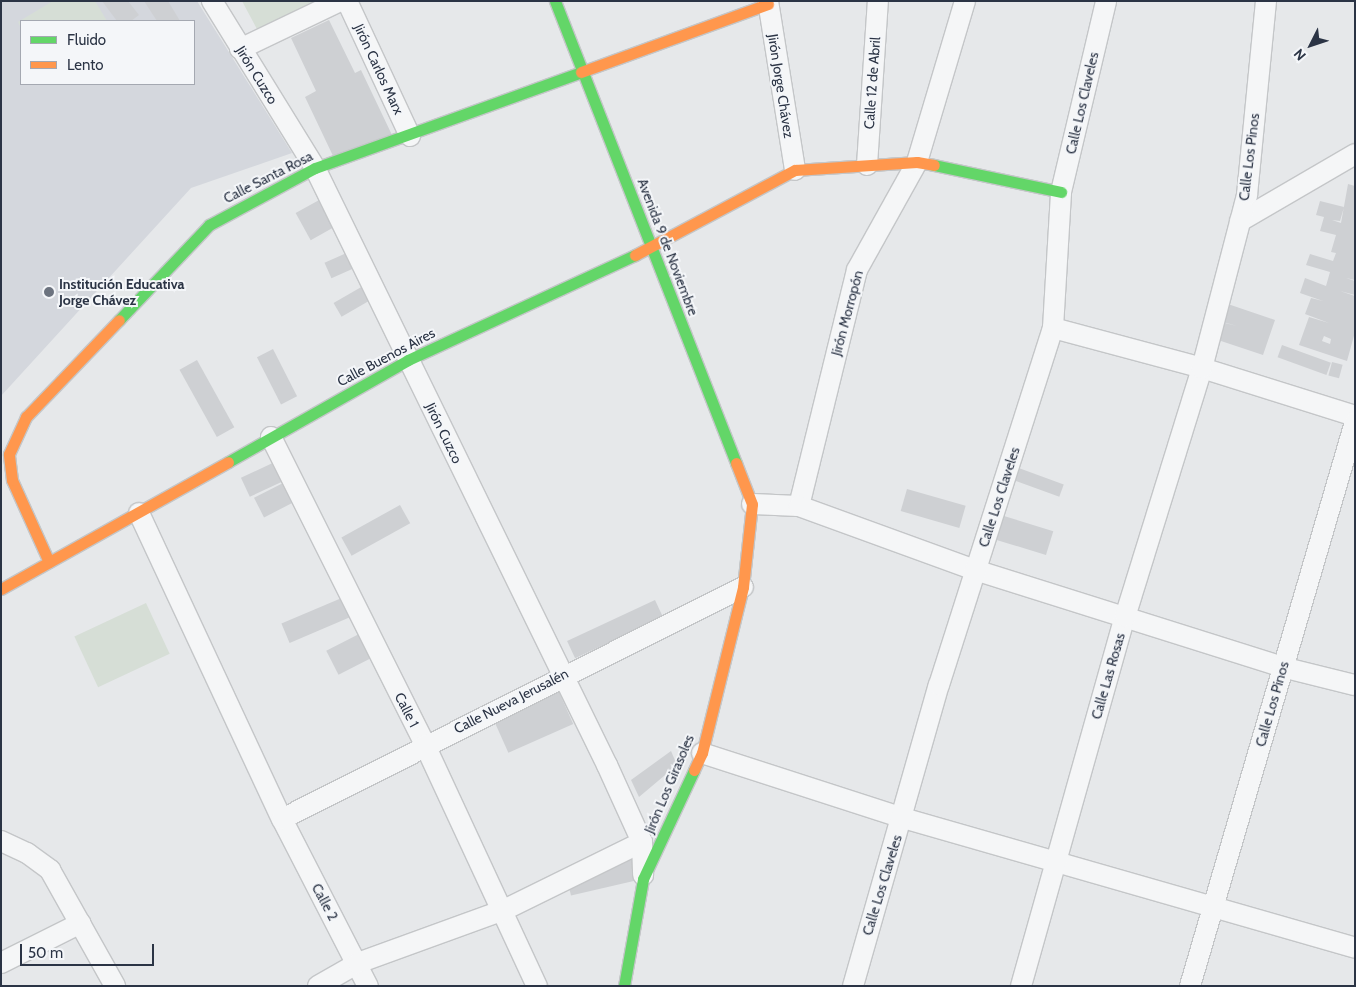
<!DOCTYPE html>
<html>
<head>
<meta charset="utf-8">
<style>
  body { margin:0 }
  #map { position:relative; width:1356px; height:987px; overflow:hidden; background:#e6e8ea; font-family:Cabin,sans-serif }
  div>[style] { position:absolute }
  .built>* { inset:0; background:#d4d7dd }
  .green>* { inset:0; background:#d6ded6; transform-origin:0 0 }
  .building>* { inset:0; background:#ced0d3; transform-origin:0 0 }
  .roads { filter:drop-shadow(1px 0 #c4c6c8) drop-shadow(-1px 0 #c4c6c8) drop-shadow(0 1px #c4c6c8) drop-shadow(0 -1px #c4c6c8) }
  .street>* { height:20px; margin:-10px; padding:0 10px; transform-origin:10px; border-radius:10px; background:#f5f6f7 }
  .fast>* { height:11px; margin:-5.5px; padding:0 5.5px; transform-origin:5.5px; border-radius:5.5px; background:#63d668 }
  .slow>* { height:11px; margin:-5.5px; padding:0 5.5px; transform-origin:5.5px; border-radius:5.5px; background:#ff974d }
  .dots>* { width:14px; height:14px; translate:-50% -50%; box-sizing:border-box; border:2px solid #f4f6f9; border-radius:50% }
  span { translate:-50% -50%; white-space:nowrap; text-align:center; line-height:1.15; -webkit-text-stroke:4px #f4f6f9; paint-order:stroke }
  .street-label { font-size:14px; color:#2b3445 }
  .poi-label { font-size:14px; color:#2b3445; font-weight:700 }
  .left { translate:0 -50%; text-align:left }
  .frame { position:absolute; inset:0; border:2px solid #2b3445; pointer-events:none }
  .legend { position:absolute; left:20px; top:20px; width:175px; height:65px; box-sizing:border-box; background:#f4f6f9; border:1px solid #a4a8b1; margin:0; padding:6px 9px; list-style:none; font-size:15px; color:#2b3445 }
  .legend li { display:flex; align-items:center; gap:10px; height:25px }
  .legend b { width:25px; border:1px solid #a4a8b1 }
  .north { position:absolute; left:1286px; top:20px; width:50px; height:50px; -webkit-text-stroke:4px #f4f6f9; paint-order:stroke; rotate:229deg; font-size:14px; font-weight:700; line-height:20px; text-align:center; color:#2b3445 }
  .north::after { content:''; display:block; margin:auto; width:18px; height:22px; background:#2b3445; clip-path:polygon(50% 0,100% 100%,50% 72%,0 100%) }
  .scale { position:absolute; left:20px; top:944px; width:134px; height:22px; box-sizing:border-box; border:2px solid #2b3445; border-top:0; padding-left:6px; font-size:15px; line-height:18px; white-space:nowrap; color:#2b3445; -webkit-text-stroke:4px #f4f6f9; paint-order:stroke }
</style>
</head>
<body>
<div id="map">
  <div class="built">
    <i style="clip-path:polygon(evenodd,1px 1px,197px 1px,292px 153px,191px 188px,1px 396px,1px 1px,21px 21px,194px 21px,194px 84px,21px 84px,21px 21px)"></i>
  </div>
  <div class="green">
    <i style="clip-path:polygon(53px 1px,95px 1px,107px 21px,21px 21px,21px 28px,18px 22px)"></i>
    <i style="clip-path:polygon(242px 1px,317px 1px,258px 31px)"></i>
    <i style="left:146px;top:603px;width:56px;height:79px;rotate:65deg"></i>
  </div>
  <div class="building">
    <i style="clip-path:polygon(102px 1px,128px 1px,139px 15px,131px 21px,117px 21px)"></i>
    <i style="clip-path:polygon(144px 1px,168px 1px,180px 21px,157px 21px)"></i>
    <i style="clip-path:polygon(329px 20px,355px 73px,361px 70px,392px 135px,334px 158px,305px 97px,316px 91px,291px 38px)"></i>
    <i style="clip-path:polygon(evenodd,1348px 184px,1355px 186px,1355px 280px,1346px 278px,1355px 281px,1355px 295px,1340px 291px,1355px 296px,1355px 332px,1347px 361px,1299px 345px,1309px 317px,1329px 323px,1305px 314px,1311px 298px,1323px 301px,1300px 293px,1305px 278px,1326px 286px,1330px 272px,1306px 265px,1310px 254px,1333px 261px,1336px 253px,1331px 252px,1336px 235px,1320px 231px,1324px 217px,1316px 215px,1320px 201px,1344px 207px,1340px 221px,1332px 220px,1341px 223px,1348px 184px,1324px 336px,1331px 339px,1330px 344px,1322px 341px,1324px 336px)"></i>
    <i style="left:321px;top:199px;width:31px;height:29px;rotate:61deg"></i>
    <i style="left:351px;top:251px;width:17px;height:29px;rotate:66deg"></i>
    <i style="left:363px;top:286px;width:16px;height:34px;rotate:60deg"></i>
    <i style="clip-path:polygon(1222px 302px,1275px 320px,1263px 355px,1212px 338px,1217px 321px,1237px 326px,1216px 320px)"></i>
    <i style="left:1282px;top:345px;width:52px;height:13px;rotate:20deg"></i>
    <i style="left:273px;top:349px;width:53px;height:18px;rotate:63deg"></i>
    <i style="left:197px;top:360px;width:77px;height:20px;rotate:61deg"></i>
    <i style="left:1332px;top:362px;width:11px;height:14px;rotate:15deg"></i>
    <i style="left:279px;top:460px;width:21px;height:42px;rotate:65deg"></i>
    <i style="left:1013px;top:466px;width:54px;height:13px;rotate:20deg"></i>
    <i style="left:287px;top:481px;width:22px;height:37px;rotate:63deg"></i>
    <i style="left:907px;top:489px;width:61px;height:23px;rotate:16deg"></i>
    <i style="left:400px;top:505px;width:21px;height:67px;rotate:61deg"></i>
    <i style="left:994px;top:513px;width:62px;height:25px;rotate:17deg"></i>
    <i style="left:344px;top:597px;width:21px;height:68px;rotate:67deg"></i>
    <i style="left:655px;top:600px;width:19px;height:97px;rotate:65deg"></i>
    <i style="left:361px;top:633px;width:27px;height:39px;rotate:63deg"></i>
    <i style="left:559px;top:692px;width:35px;height:71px;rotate:66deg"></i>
    <i style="clip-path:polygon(671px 751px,677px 765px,639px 797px,631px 780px)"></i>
    <i style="left:635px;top:857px;width:23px;height:71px;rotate:77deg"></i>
  </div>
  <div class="roads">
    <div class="street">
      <i style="left:212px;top:1px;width:196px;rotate:58.3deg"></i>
      <i style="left:315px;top:168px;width:665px;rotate:63.94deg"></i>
      <i style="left:607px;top:765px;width:85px;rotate:65.6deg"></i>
      <i style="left:642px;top:842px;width:33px;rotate:88deg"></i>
      <i style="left:347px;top:1px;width:149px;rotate:65deg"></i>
      <i style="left:768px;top:1px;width:171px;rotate:80.9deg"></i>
      <i style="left:240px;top:49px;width:111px;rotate:-25.6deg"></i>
      <i style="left:867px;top:165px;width:164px;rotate:-86.2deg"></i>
      <i style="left:1240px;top:221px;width:133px;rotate:-30.2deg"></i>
      <i style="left:1053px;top:328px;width:154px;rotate:15deg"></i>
      <i style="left:1202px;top:368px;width:160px;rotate:17.4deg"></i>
      <i style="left:271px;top:437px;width:344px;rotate:63.4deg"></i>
      <i style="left:425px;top:745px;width:266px;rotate:65.1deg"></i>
      <i style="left:752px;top:504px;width:47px;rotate:2.4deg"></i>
      <i style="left:799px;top:506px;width:243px;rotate:-76.2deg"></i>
      <i style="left:857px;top:270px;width:124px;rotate:-60.9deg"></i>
      <i style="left:917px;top:162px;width:168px;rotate:-73.4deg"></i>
      <i style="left:799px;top:506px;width:187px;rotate:20deg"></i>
      <i style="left:975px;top:570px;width:322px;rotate:17.5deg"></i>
      <i style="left:1282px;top:667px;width:75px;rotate:13.9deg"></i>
      <i style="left:139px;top:513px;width:338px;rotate:65deg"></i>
      <i style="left:282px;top:819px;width:188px;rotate:62.8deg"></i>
      <i style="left:702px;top:753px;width:211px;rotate:17.9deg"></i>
      <i style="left:903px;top:818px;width:470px;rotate:16deg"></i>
      <i style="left:282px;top:819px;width:516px;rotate:-26.71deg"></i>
      <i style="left:1px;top:841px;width:29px;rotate:25deg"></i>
      <i style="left:27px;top:853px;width:29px;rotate:36deg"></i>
      <i style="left:50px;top:870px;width:133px;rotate:60.7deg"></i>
      <i style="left:1px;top:963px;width:89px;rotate:-26.6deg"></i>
      <i style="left:318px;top:986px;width:46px;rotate:-29.9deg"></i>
      <i style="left:358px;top:963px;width:155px;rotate:-20deg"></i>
      <i style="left:504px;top:910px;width:154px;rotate:-26.2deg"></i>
      <i style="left:853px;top:986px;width:313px;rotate:-74.1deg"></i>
      <i style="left:939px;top:685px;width:375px;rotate:-72.3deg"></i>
      <i style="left:1053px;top:328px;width:136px;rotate:-86.6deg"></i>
      <i style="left:1061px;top:192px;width:196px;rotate:-76.7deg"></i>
      <i style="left:1021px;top:986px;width:383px;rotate:-74.3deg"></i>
      <i style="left:1125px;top:617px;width:261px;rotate:-72.8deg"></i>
      <i style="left:1202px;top:368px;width:179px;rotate:-75.4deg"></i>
      <i style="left:1247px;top:195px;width:195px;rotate:-84.4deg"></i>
      <i style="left:1190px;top:986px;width:588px;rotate:-73.69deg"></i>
    </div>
    <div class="fast">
      <i style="left:555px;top:1px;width:496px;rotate:68.6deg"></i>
      <i style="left:934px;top:165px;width:130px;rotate:12deg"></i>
      <i style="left:119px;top:320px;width:131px;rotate:-46.5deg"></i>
      <i style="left:209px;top:225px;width:120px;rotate:-28.3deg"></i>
      <i style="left:315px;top:168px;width:283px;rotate:-19.8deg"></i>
      <i style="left:228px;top:462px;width:207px;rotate:-29.5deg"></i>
      <i style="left:408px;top:360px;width:250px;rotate:-24.8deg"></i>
      <i style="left:624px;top:986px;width:109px;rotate:-79.9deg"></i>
      <i style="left:643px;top:879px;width:120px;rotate:-64.9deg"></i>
    </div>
    <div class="slow">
      <i style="left:581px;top:72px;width:199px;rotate:-20deg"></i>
      <i style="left:635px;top:255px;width:181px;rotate:-28deg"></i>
      <i style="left:795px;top:170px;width:122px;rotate:-3.8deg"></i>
      <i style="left:917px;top:162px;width:17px;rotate:10deg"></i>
      <i style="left:49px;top:562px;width:90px;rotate:-114.3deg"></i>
      <i style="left:12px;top:480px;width:26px;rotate:-97deg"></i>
      <i style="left:9px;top:454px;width:41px;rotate:-65.3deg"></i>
      <i style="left:26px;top:417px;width:134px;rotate:-46.2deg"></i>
      <i style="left:1px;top:589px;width:260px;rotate:-29.2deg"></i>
      <i style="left:694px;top:770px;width:19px;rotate:-65deg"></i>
      <i style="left:702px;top:753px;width:171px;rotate:-76.1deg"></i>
      <i style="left:743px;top:587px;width:83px;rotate:-83.8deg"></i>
      <i style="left:752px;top:504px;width:44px;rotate:-111.3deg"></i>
    </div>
  </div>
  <div class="dots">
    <i style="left:49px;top:292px;background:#6c737f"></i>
  </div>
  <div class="street-label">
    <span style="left:379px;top:69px;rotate:65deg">Jirón Carlos Marx</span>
    <span style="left:257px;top:75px;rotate:58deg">Jirón Cuzco</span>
    <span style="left:872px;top:83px;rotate:-86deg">Calle 12 de Abril</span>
    <span style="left:781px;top:86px;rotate:81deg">Jirón Jorge Chávez</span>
    <span style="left:1082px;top:103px;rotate:-77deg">Calle Los Claveles</span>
    <span style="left:1249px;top:157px;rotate:-83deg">Calle Los Pinos</span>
    <span style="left:268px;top:177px;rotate:-27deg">Calle Santa Rosa</span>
    <span style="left:668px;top:247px;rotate:69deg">Avenida 9 de Noviembre</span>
    <span style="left:847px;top:313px;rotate:-75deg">Jirón Morropón</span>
    <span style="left:386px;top:357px;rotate:-28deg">Calle Buenos Aires</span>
    <span style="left:444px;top:433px;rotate:64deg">Jirón Cuzco</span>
    <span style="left:999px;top:497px;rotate:-72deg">Calle Los Claveles</span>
    <span style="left:1108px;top:676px;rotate:-74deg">Calle Las Rosas</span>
    <span style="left:511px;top:701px;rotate:-27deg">Calle Nueva Jerusalén</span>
    <span style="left:1272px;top:704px;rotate:-74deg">Calle Los Pinos</span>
    <span style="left:407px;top:710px;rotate:63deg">Calle 1</span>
    <span style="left:669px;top:784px;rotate:-67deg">Jirón Los Girasoles</span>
    <span style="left:882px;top:885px;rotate:-73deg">Calle Los Claveles</span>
    <span style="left:325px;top:902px;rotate:62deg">Calle 2</span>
  </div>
  <div class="poi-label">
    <span class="left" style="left:59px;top:292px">Institución Educativa<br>Jorge Chávez</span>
  </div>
  <div class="frame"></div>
  <ul class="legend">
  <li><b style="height:6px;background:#63d668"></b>Fluido</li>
  <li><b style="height:6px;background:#ff974d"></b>Lento</li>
  </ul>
  <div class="north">N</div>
  <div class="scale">50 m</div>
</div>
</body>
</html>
